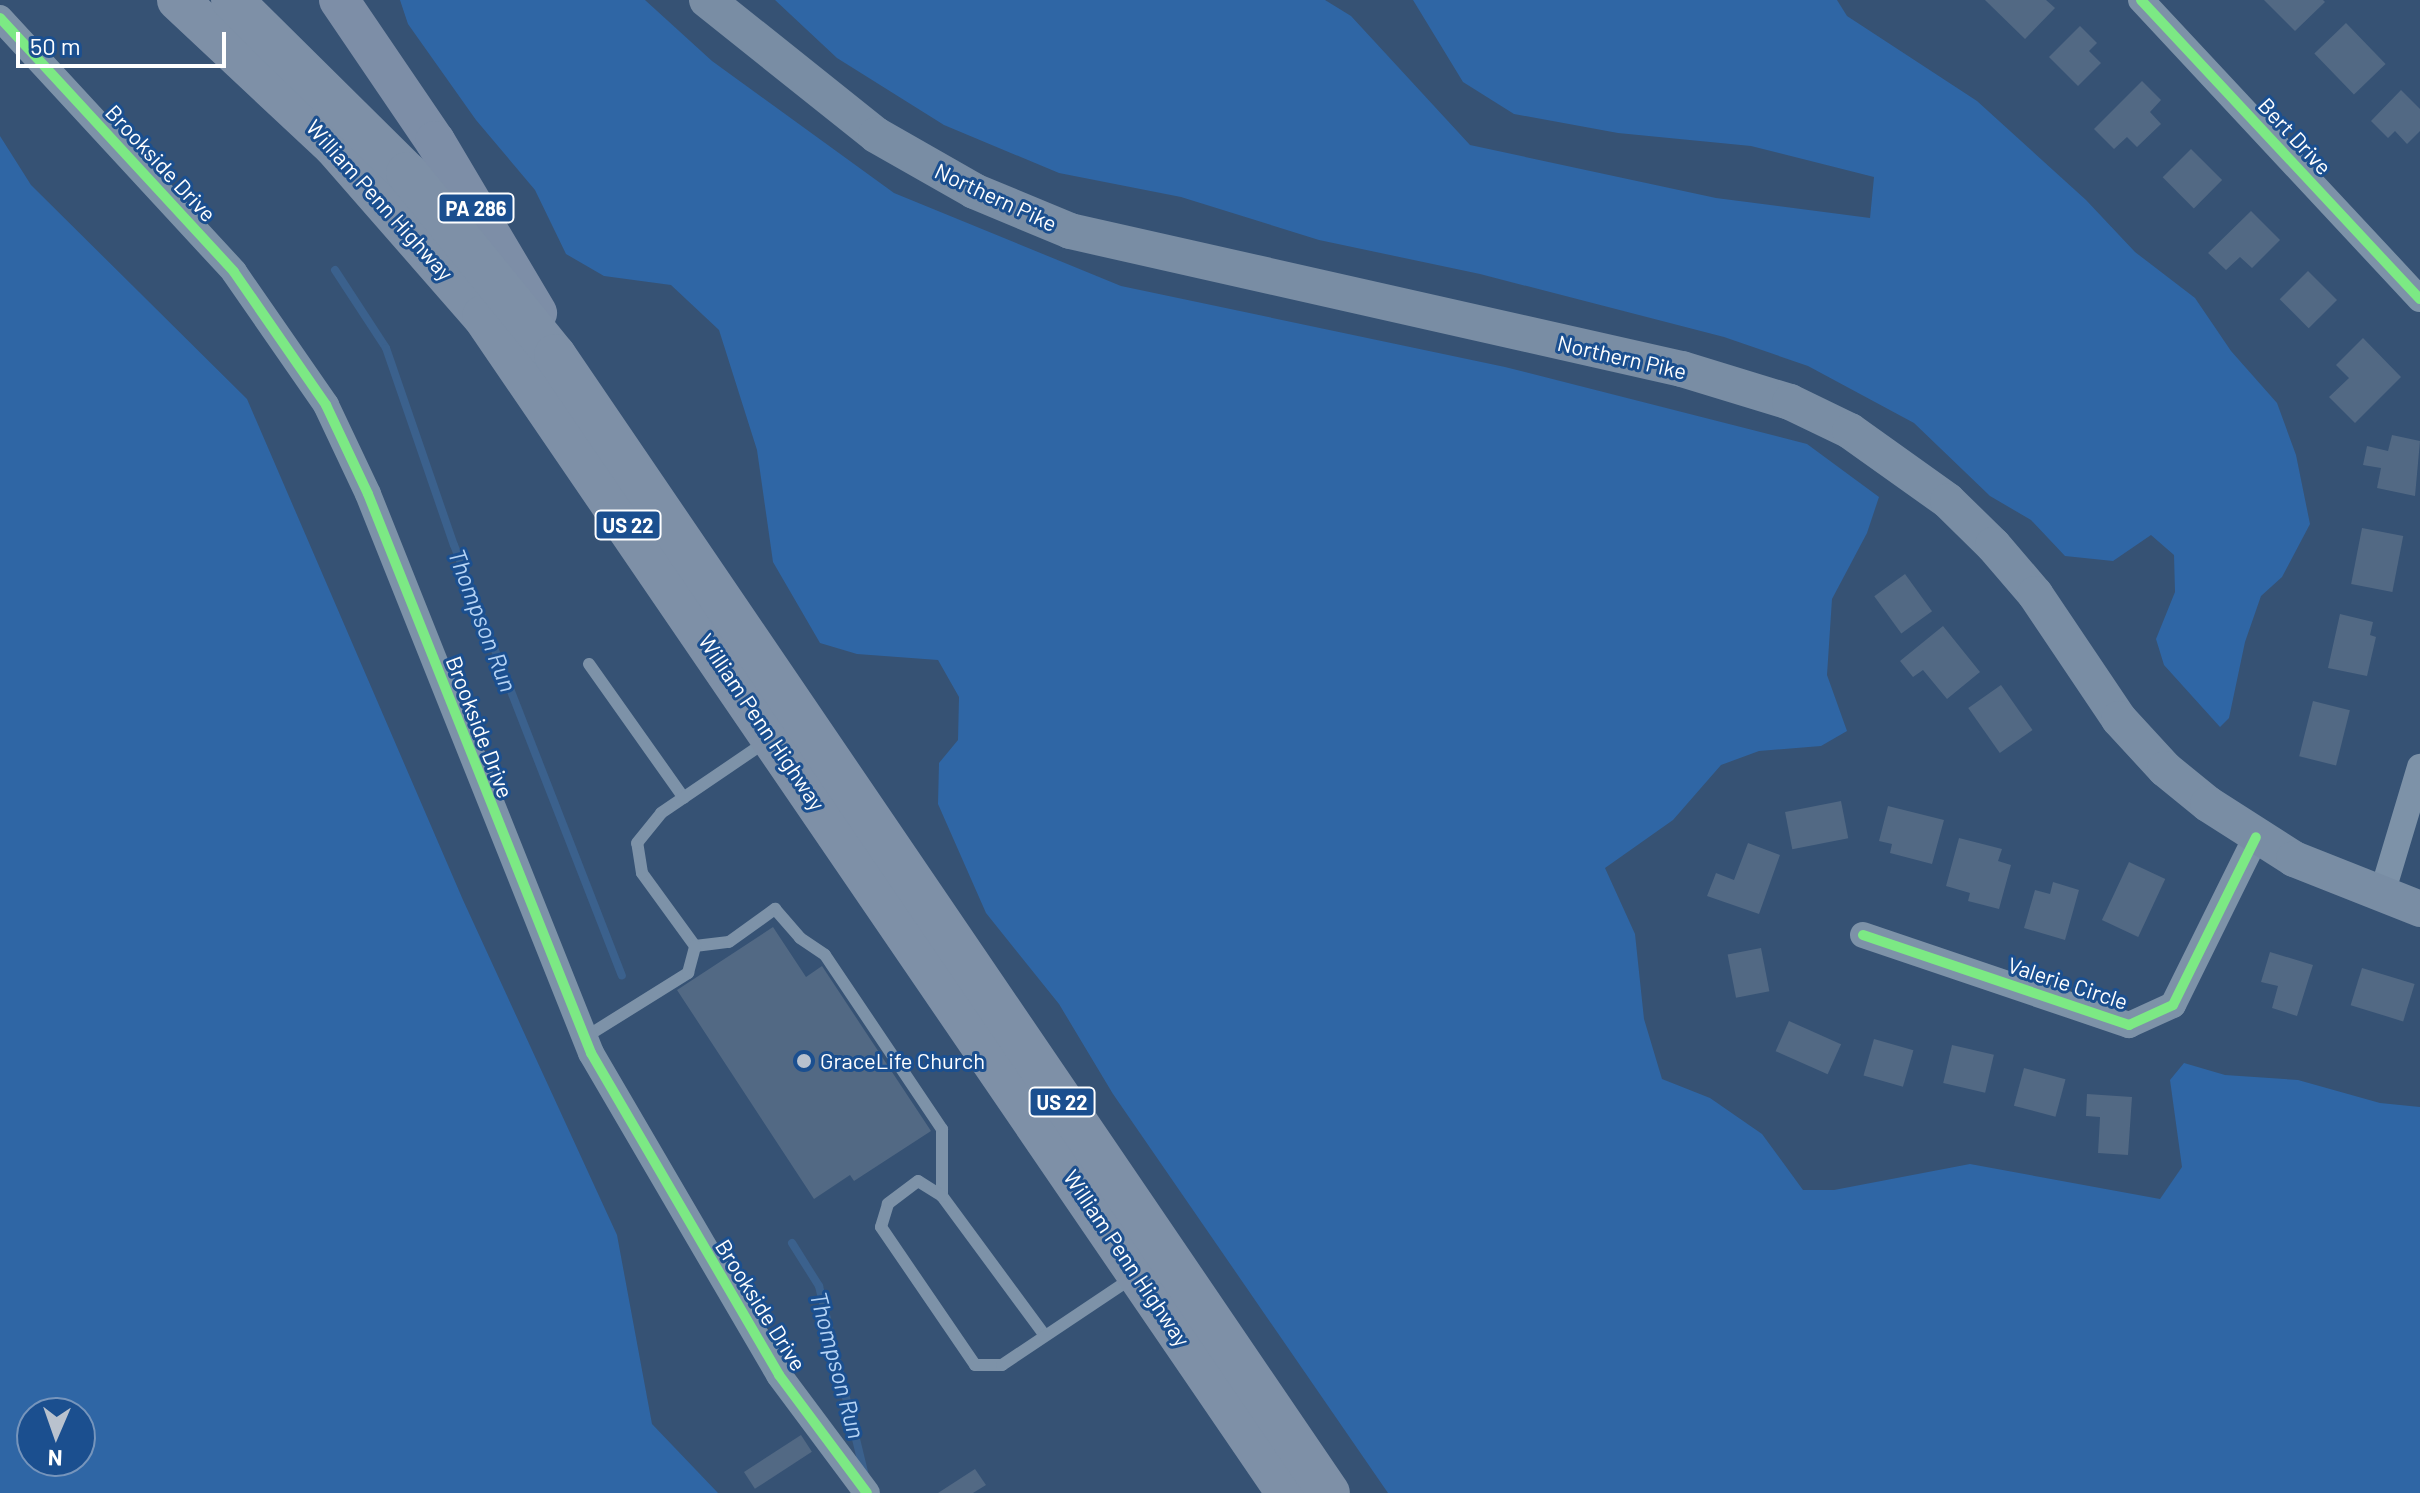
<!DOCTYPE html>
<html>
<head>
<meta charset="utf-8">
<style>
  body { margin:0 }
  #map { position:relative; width:2420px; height:1493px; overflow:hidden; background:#365274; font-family:Barlow,sans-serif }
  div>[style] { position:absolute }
  .green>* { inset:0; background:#2f66a5 }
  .stream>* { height:8px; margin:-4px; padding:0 4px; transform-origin:4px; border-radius:4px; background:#3b618d }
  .building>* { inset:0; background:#526984; transform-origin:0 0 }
  .service>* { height:12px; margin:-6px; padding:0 6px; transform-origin:6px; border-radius:6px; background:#7d92a8 }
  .minor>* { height:26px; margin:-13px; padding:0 13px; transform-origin:13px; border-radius:13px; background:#7d92a8 }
  .secondary>* { height:36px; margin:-18px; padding:0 18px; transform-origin:18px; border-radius:18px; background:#798da4 }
  .primary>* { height:40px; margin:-20px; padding:0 20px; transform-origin:20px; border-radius:20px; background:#7d8ea7 }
  .trunk>* { height:42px; margin:-21px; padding:0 21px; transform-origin:21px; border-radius:21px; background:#7e90a7 }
  .cycleway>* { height:10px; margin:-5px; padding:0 5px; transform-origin:5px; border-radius:5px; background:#7ce984 }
  .dots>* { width:22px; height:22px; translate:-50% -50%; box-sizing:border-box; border:4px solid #1b4f8f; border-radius:50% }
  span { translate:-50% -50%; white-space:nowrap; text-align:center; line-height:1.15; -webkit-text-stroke:6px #1b4f8f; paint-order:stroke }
  .shield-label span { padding:2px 6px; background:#1b4f8f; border:2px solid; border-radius:6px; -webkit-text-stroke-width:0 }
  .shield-label { font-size:20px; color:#fff; font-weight:700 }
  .street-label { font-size:22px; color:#fff }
  .poi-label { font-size:22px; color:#fff }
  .left { translate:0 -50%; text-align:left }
  .water-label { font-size:24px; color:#b5d3f5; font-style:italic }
  .north { position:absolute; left:16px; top:1397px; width:80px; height:80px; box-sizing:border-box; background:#1b4f8f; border:2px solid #7695bc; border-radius:50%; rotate:182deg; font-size:22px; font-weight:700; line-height:32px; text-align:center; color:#fff }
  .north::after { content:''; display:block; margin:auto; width:28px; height:36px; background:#b9c2ce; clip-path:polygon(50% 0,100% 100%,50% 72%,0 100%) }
  .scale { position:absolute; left:16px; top:32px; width:210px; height:36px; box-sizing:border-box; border:4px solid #fff; border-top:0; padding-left:10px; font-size:24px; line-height:28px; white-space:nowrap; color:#fff; -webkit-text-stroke:6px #1b4f8f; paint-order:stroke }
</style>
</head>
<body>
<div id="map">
  <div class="green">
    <i style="clip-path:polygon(400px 0,645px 0,712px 61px,894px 193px,1121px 286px,1505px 367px,1807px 444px,1879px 497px,1867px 533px,1832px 599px,1827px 675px,1847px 731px,1821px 746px,1759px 751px,1721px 765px,1673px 820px,1605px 868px,1635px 934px,1644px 1019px,1662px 1079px,1710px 1098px,1762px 1134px,1803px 1190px,1834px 1190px,1970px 1164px,2160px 1199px,2182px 1167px,2170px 1080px,2184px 1063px,2225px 1075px,2298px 1080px,2380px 1103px,2420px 1107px,2420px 1493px,1388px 1493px,1113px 1094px,1059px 1004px,986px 913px,938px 804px,939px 763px,958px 740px,959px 697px,938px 660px,857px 654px,820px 643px,773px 562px,757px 450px,719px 330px,671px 285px,604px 276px,566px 254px,535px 190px,476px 120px,408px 24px)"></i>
    <i style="clip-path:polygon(775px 0,1325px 0,1351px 16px,1470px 145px,1716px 198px,1870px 218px,1874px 177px,1751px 146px,1618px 133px,1514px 114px,1463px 82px,1413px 0,1837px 0,1847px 16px,1977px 101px,2086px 200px,2135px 252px,2195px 298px,2231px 351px,2277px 403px,2296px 455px,2310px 524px,2282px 577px,2261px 596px,2245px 642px,2229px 718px,2220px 727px,2164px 665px,2156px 639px,2175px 592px,2174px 555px,2151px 535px,2113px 561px,2065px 556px,2031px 520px,1990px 496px,1914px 423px,1808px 366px,1724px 337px,1480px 274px,1319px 240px,1181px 197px,1059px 173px,944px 125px,837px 58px)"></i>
    <i style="clip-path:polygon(evenodd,0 136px,31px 185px,247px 399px,463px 900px,617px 1235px,652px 1424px,718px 1493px,0 1493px,0 136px,32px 1413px,80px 1413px,80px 1461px,32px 1461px,32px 1413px)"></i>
  </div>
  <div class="stream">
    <i style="left:335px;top:270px;width:93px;rotate:56.8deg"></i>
    <i style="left:386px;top:348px;width:208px;rotate:71deg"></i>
    <i style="left:454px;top:545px;width:462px;rotate:68.7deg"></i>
    <i style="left:792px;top:1243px;width:51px;rotate:57.9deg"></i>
    <i style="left:819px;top:1286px;width:195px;rotate:76.4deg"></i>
  </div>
  <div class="building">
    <i style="clip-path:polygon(1985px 0,2046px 0,2055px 8px,2025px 39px)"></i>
    <i style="clip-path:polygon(2264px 0,2323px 0,2325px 2px,2295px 31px)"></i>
    <i style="left:2346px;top:23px;width:57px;height:44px;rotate:46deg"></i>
    <i style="clip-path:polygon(2080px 26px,2097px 43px,2089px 51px,2101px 63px,2078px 86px,2049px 57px)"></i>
    <i style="clip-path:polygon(2142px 81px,2161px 100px,2150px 112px,2161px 124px,2137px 147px,2127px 137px,2114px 149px,2094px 129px)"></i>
    <i style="clip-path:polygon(2401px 90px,2420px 109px,2420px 131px,2407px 144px,2395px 131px,2388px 138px,2371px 121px)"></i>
    <i style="left:2191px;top:149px;width:44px;height:40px;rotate:45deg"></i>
    <i style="clip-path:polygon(2251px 211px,2280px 240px,2252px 268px,2240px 257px,2226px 270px,2208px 253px)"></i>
    <i style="left:2308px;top:271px;width:41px;height:40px;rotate:45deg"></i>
    <i style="clip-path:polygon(2363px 338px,2401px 377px,2355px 423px,2329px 397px,2349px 378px,2336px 365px)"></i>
    <i style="clip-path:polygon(2392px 435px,2420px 441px,2415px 496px,2377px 488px,2381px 468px,2363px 465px,2367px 446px,2388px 451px)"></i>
    <i style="left:2362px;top:528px;width:42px;height:57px;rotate:11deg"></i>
    <i style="left:1905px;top:574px;width:46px;height:38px;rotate:54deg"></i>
    <i style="clip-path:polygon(2340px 614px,2373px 622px,2370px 635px,2376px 637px,2367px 676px,2328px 668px)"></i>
    <i style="clip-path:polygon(1943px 626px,1980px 672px,1947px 699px,1923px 670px,1913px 677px,1900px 661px)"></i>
    <i style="left:2001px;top:685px;width:55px;height:40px;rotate:55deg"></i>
    <i style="left:2313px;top:701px;width:38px;height:57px;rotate:14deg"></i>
    <i style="left:1841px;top:801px;width:38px;height:57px;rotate:79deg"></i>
    <i style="clip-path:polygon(1888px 806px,1944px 820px,1932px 864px,1890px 853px,1892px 844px,1879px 841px)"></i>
    <i style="clip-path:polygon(1959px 838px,2002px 849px,1998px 861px,2011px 865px,1999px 909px,1968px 901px,1970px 893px,1946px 886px)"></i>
    <i style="clip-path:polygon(1748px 843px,1780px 855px,1759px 914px,1707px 896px,1716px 873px,1734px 880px)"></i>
    <i style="left:2129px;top:862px;width:40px;height:64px;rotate:25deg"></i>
    <i style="clip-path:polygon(2053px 882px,2079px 890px,2065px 940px,2024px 928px,2035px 890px,2050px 894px)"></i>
    <i style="clip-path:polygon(773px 927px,806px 977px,822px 966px,931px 1131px,854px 1181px,850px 1175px,814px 1199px,677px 990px)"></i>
    <i style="left:1761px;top:948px;width:44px;height:34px;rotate:79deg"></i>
    <i style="clip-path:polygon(2270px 952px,2313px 965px,2297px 1016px,2272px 1008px,2278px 986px,2261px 982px)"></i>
    <i style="left:2362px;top:968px;width:55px;height:39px;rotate:17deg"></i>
    <i style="left:1789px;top:1021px;width:57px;height:33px;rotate:24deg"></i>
    <i style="left:1874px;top:1039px;width:41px;height:38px;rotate:16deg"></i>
    <i style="left:1952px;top:1045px;width:43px;height:39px;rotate:13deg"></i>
    <i style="left:2024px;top:1068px;width:43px;height:39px;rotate:15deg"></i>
    <i style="clip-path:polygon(2087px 1094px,2132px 1097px,2128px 1155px,2098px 1153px,2100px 1117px,2086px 1116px)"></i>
    <i style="left:801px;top:1435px;width:20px;height:68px;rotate:57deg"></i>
    <i style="clip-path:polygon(975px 1469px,986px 1485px,973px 1493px,938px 1493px)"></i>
  </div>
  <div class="service">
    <i style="left:589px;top:664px;width:164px;rotate:54.7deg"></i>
    <i style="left:695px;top:946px;width:34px;rotate:-7deg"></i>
    <i style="left:729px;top:942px;width:57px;rotate:-35.7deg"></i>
    <i style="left:775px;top:909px;width:38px;rotate:49deg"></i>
    <i style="left:800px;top:938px;width:30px;rotate:34deg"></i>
    <i style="left:825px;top:955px;width:210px;rotate:56.1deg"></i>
    <i style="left:942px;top:1129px;width:67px;rotate:90deg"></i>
    <i style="left:695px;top:946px;width:90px;rotate:-126deg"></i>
    <i style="left:642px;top:873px;width:30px;rotate:-99deg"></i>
    <i style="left:637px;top:843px;width:38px;rotate:-51deg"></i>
    <i style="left:661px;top:813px;width:128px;rotate:-34.2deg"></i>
    <i style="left:584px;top:1038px;width:123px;rotate:-32deg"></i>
    <i style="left:688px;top:973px;width:28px;rotate:-75deg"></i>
    <i style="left:1043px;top:1333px;width:170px;rotate:-126.4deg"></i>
    <i style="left:942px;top:1196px;width:28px;rotate:-148deg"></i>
    <i style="left:918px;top:1181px;width:38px;rotate:143deg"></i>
    <i style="left:888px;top:1204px;width:24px;rotate:107deg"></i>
    <i style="left:881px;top:1227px;width:167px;rotate:55.7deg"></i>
    <i style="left:975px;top:1365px;width:27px"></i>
    <i style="left:1002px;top:1365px;width:156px;rotate:-33.8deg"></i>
  </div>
  <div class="minor">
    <i style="left:2141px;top:0;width:409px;rotate:47deg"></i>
    <i style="left:0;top:18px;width:345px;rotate:47.3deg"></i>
    <i style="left:234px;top:272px;width:162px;rotate:55.3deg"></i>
    <i style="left:326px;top:405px;width:98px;rotate:64.7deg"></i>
    <i style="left:368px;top:494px;width:602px;rotate:68.25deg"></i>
    <i style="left:591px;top:1053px;width:373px;rotate:59.7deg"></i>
    <i style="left:779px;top:1375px;width:147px;rotate:53.3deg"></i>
    <i style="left:2381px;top:897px;width:136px;rotate:-73.3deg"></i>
    <i style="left:1863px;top:935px;width:281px;rotate:18.7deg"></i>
    <i style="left:2129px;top:1025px;width:48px;rotate:-24.4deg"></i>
    <i style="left:2173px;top:1005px;width:187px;rotate:-63.7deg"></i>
  </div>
  <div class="secondary">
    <i style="left:707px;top:0;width:216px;rotate:38.6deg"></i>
    <i style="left:876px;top:135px;width:113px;rotate:29.7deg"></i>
    <i style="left:974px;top:191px;width:104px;rotate:22.6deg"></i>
    <i style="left:1070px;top:231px;width:627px;rotate:12.71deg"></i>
    <i style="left:1682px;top:369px;width:113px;rotate:17deg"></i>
    <i style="left:1790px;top:402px;width:67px;rotate:25.8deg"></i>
    <i style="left:1850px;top:431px;width:120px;rotate:35.5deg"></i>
    <i style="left:1948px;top:501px;width:63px;rotate:44.4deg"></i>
    <i style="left:1993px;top:545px;width:65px;rotate:49.4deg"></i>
    <i style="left:2035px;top:594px;width:151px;rotate:56.1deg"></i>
    <i style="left:2119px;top:719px;width:68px;rotate:47.4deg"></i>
    <i style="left:2165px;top:769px;width:55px;rotate:39.1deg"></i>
    <i style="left:2208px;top:804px;width:102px;rotate:32.6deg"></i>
    <i style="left:2294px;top:859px;width:136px;rotate:21.6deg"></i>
  </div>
  <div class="primary">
    <i style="left:339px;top:0;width:171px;rotate:55.8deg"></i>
    <i style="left:435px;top:141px;width:200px;rotate:59.3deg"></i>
  </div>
  <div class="trunk">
    <i style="left:178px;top:0;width:214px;rotate:43.1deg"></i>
    <i style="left:334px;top:146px;width:226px;rotate:48.8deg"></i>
    <i style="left:483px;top:316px;width:1425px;rotate:55.66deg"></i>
    <i style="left:232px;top:0;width:246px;rotate:44.7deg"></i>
    <i style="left:407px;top:173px;width:235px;rotate:50.9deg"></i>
    <i style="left:555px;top:355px;width:1376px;rotate:55.78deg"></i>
  </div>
  <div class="cycleway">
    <i style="left:2141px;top:0;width:409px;rotate:47deg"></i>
    <i style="left:0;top:18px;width:345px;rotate:47.3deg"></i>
    <i style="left:234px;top:272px;width:162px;rotate:55.3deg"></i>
    <i style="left:326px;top:405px;width:98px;rotate:64.7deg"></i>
    <i style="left:368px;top:494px;width:602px;rotate:68.25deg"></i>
    <i style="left:591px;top:1053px;width:373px;rotate:59.7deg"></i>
    <i style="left:779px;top:1375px;width:147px;rotate:53.3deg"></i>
    <i style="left:1863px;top:935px;width:281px;rotate:18.7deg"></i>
    <i style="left:2129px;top:1025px;width:48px;rotate:-24.4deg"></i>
    <i style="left:2173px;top:1005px;width:187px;rotate:-63.7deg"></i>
  </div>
  <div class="dots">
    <i style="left:804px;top:1061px;background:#b9c2ce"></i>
  </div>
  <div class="shield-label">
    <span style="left:476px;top:208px">PA 286</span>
    <span style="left:628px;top:525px">US 22</span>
    <span style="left:1062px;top:1102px">US 22</span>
  </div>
  <div class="street-label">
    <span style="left:2295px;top:136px;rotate:47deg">Bert Drive</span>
    <span style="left:161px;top:163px;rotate:47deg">Brookside Drive</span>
    <span style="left:996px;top:197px;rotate:25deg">Northern Pike</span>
    <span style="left:380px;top:200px;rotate:48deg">William Penn Highway</span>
    <span style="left:1622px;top:357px;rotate:13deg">Northern Pike</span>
    <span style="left:762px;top:722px;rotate:56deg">William Penn Highway</span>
    <span style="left:480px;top:727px;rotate:69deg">Brookside Drive</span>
    <span style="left:2068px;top:983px;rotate:18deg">Valerie Circle</span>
    <span style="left:1127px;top:1258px;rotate:56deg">William Penn Highway</span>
    <span style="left:761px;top:1305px;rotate:58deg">Brookside Drive</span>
  </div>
  <div class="poi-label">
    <span class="left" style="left:820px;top:1061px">GraceLife Church</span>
  </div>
  <div class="water-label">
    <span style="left:483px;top:620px;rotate:69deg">Thompson Run</span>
    <span style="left:838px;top:1365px;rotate:75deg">Thompson Run</span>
  </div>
  <div class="north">N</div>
  <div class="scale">50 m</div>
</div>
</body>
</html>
